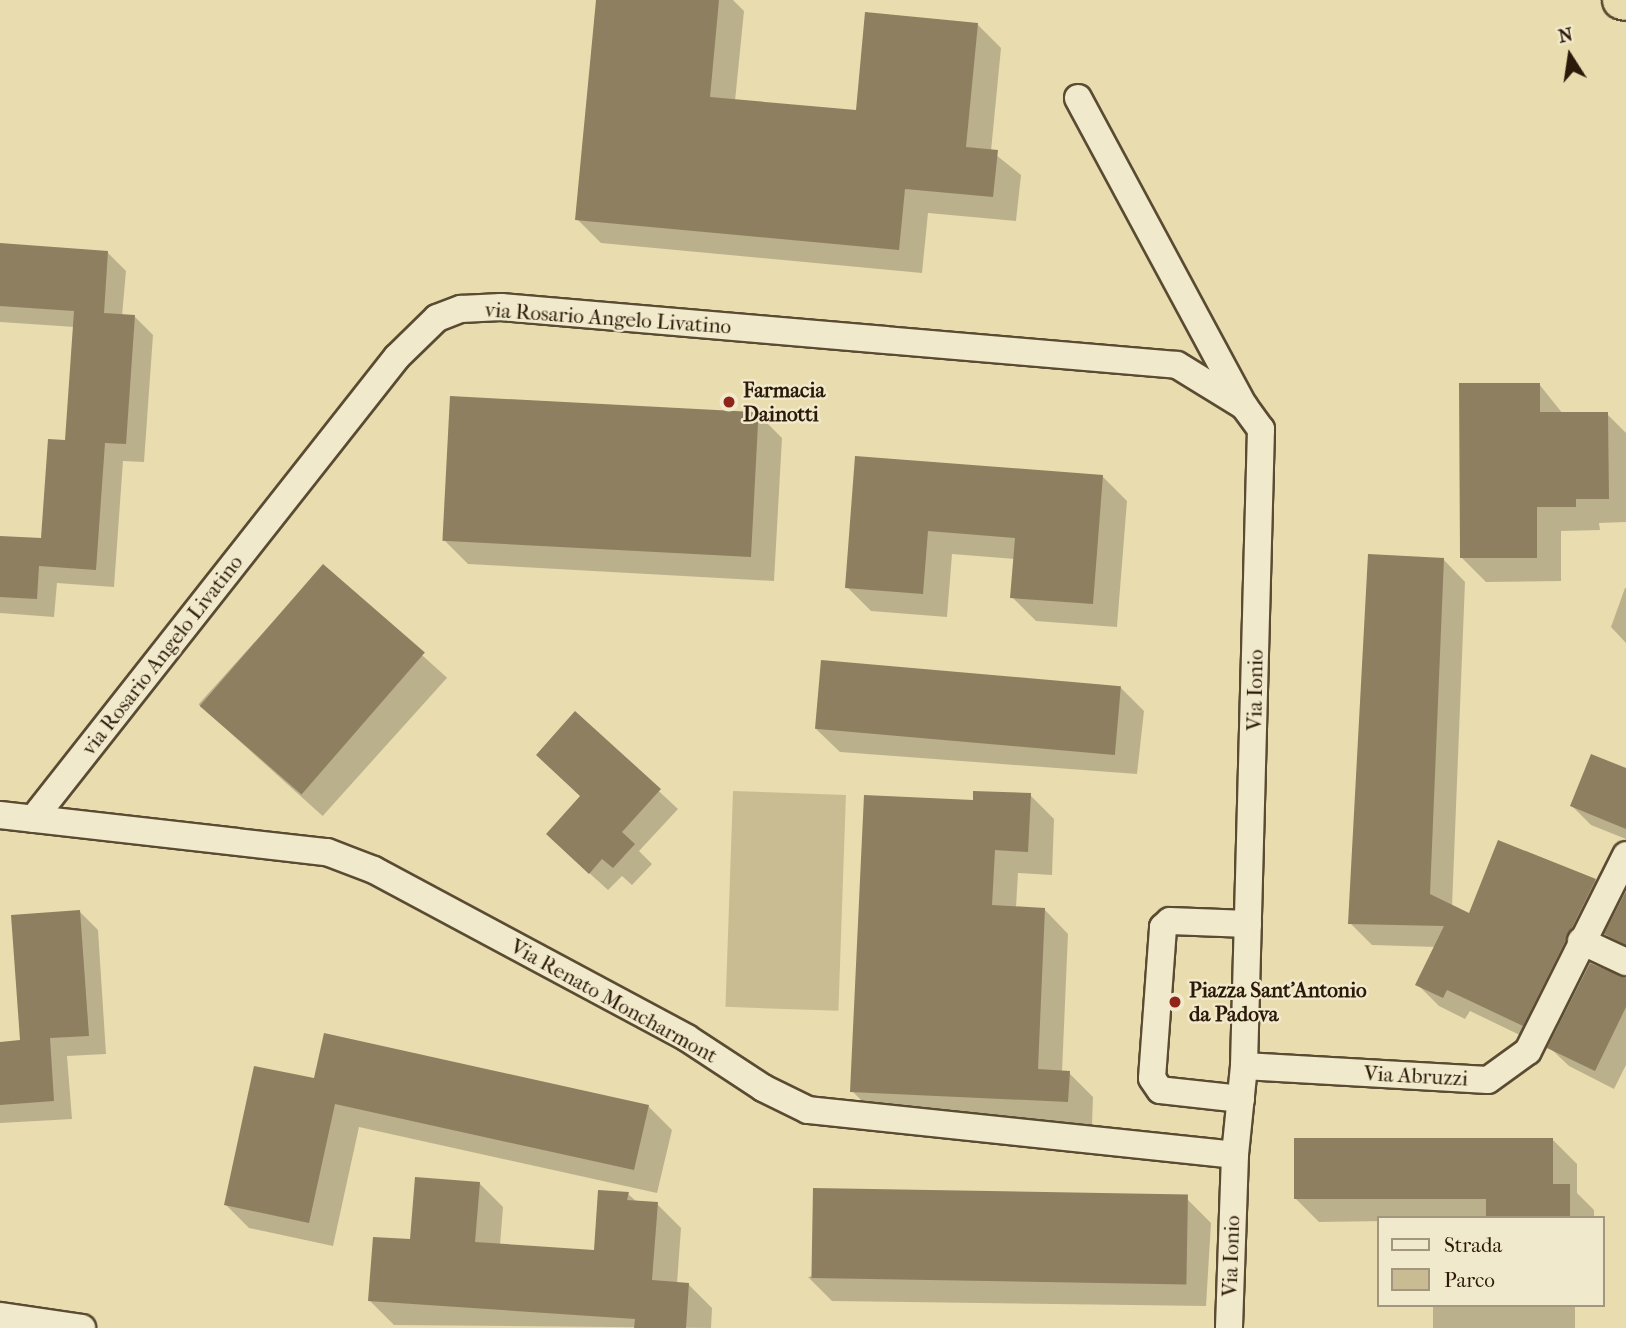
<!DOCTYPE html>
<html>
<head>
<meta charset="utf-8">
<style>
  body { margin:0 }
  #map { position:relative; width:1626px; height:1328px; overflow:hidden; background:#e9ddaf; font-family:"IM FELL French Canon",serif }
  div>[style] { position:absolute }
  .green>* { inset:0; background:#c9bc93; transform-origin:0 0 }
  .shadow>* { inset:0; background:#0003; transform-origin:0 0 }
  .building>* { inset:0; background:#8e7f60; transform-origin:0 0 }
  .roads { filter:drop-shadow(2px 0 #5a4b33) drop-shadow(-2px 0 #5a4b33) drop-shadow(0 2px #5a4b33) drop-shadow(0 -2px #5a4b33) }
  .street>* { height:26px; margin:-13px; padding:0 13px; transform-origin:13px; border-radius:13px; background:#f1e9cb }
  .highway>* { height:38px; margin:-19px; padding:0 19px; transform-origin:19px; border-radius:19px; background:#e9ddaf }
  .dots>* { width:19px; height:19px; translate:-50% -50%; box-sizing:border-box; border:4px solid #f1e9cb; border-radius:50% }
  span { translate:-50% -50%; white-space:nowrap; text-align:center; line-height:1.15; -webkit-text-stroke:5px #f1e9cb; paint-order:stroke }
  .street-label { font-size:21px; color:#2b1a0a }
  .poi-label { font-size:21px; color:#2b1a0a; font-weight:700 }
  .left { translate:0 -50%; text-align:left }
  .legend { position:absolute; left:1377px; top:1216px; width:228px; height:91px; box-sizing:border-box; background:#f1e9cb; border:2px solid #a2967e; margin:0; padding:9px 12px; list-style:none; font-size:21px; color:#2b1a0a }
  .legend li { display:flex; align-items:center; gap:14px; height:35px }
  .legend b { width:35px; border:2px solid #a2967e }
  .north { position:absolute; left:1535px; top:21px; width:70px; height:70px; -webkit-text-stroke:5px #f1e9cb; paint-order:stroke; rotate:348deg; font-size:19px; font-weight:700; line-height:28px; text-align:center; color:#2b1a0a }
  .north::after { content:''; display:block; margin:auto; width:24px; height:32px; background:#2b1a0a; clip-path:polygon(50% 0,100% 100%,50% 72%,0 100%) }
</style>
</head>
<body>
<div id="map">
  <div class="green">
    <i style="left:733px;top:791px;width:113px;height:216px;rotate:2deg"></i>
  </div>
  <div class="shadow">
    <i style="clip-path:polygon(598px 0,733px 0,744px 11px,735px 101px,857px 112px,977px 24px,1001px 48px,991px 151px,1021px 175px,1016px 221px,928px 213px,922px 273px,601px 243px,577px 219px)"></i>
    <i style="clip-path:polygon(0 245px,107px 252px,126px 271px,122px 316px,135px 317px,153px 335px,144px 462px,123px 461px,114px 587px,57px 583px,54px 617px,0 613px,0 537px,43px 540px,67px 442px,75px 327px,0 322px)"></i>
    <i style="clip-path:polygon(1539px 384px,1563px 414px,1607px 414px,1626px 433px,1626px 522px,1599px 523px,1600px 530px,1561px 531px,1561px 581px,1486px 582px,1462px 558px)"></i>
    <i style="clip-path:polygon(758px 414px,782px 438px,774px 581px,468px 564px,444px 540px)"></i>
    <i style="clip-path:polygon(857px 458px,1103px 477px,1127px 501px,1117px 627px,1036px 621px,1012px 597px,1015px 559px,952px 554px,947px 617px,871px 611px,847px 587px)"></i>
    <i style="clip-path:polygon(1443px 559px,1465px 582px,1452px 907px,1470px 916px,1499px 842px,1595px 880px,1617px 903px,1545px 1047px,1470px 1011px,1465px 1019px,1439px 1006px,1417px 984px,1436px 947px,1372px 945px,1350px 923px)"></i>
    <i style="left:323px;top:566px;width:167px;height:186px;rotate:42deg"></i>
    <i style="clip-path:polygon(1625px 588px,1626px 588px,1626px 643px,1611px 627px)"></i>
    <i style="clip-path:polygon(1120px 687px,1144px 711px,1137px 774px,840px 752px,816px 729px)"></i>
    <i style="clip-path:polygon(575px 713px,678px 809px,639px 851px,652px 864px,632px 885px,622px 876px,608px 890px,566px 852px,582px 797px)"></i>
    <i style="clip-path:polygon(1626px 770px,1626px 839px,1591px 825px,1572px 806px)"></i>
    <i style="clip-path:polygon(1030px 795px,1054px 819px,1052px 875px,1018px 873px,1016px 908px,1045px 910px,1068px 934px,1062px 1072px,1069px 1073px,1093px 1097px,1092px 1125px,876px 1115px,852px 1091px,975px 802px)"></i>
    <i style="clip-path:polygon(1626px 894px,1626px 954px,1606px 934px)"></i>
    <i style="clip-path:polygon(80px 912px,98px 930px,106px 1054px,67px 1056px,72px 1119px,0 1123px,0 1043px,22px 1042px)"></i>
    <i style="clip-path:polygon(1626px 979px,1626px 1065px,1614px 1089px,1569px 1066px,1549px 1047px)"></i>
    <i style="clip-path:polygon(315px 1080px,648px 1106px,672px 1130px,657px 1193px,359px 1127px,333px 1246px,249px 1228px,225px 1204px)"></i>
    <i style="clip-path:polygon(1553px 1140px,1577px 1164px,1577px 1193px,1594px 1210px,1594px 1218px,1319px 1222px,1295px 1198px)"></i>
    <i style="clip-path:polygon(479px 1183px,503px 1207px,500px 1245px,596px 1252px,628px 1194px,637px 1202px,657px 1204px,681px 1228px,677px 1284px,688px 1284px,712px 1308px,711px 1328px,394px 1325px,370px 1301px,412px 1241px)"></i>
    <i style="clip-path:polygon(1187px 1199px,1211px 1223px,1206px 1306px,832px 1301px,808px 1277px)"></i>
    <i style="left:1575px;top:1305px;width:23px;height:142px;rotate:90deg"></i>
  </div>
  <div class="building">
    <i style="clip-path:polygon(596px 0,719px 0,710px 97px,856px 110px,865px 12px,978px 23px,966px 147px,998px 150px,993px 197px,905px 189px,899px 250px,575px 220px)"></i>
    <i style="clip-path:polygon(0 243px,108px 251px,104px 313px,135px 315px,126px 444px,105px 443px,96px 570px,39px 566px,37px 599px,0 597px,0 536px,41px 538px,48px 439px,65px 440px,74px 311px,0 306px)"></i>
    <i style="clip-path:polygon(1459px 383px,1540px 383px,1540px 412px,1608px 412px,1609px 499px,1576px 499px,1576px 507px,1537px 507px,1537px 558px,1460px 558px)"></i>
    <i style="left:450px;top:396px;width:309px;height:145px;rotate:3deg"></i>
    <i style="clip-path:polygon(855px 456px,1103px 475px,1093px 604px,1010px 598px,1015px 538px,928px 531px,923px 594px,845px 588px)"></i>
    <i style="clip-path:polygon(1368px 554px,1444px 558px,1430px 894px,1469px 913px,1498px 840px,1596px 879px,1523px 1026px,1447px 990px,1443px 998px,1415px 985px,1444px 926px,1348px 924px)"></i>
    <i style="left:323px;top:564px;width:135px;height:188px;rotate:41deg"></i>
    <i style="left:821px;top:660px;width:301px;height:69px;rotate:5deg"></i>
    <i style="clip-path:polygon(575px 711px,661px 789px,622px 832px,635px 844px,613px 868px,602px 859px,589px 874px,546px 834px,580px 796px,536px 755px)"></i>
    <i style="clip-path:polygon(1591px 754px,1626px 768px,1626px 829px,1570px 806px)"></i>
    <i style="clip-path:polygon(973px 791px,1031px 793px,1028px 852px,995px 850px,992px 905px,1045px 908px,1038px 1069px,1070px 1071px,1068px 1102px,850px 1092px,864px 795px,973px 800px)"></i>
    <i style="clip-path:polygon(1626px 891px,1626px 945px,1604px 934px)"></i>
    <i style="clip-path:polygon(80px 910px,89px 1036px,50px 1038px,54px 1101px,0 1105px,0 1042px,20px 1040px,11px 915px)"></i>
    <i style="clip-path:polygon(1590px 963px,1626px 978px,1626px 1007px,1595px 1071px,1547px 1048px)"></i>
    <i style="clip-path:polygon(324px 1033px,649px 1105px,634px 1170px,335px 1104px,309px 1223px,224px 1205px,254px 1066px,314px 1078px)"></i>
    <i style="clip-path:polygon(1294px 1138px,1553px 1138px,1553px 1184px,1570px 1184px,1570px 1218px,1486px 1218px,1486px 1199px,1294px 1199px)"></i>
    <i style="clip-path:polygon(415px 1177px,480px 1182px,475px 1242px,594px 1250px,598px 1190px,629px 1192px,627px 1200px,658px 1202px,652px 1280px,689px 1283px,686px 1328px,634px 1328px,635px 1319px,368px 1301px,373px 1237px,410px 1239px)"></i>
    <i style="left:813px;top:1188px;width:375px;height:90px;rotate:1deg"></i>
  </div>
  <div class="roads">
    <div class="street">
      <i style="left:1078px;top:98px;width:350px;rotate:61.7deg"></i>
      <i style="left:1244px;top:406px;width:29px;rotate:54deg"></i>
      <i style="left:1261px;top:429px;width:637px;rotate:91.53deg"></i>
      <i style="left:1244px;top:1066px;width:89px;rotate:95.8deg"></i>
      <i style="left:1235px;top:1155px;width:173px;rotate:92deg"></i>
      <i style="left:0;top:815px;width:329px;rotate:6.5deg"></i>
      <i style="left:327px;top:852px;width:50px;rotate:21deg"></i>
      <i style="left:374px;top:870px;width:355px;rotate:28.2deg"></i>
      <i style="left:687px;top:1038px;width:91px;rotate:33.3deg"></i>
      <i style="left:763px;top:1088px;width:50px;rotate:26.1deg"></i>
      <i style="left:808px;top:1110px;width:429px;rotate:6deg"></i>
      <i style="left:33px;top:819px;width:588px;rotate:-51.77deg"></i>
      <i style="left:397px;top:357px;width:56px;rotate:-44.3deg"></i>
      <i style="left:437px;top:318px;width:26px;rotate:-21deg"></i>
      <i style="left:461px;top:309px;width:40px;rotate:-2.9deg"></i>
      <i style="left:501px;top:307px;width:678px;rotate:4.9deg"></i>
      <i style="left:1177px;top:365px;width:79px;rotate:31.5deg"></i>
      <i style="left:1581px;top:941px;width:50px;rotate:25deg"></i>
      <i style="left:1244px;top:1066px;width:244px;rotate:3.3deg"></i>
      <i style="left:1488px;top:1080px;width:49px;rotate:-35.9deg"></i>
      <i style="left:1528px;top:1051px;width:219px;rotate:-63.4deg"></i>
      <i style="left:1241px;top:1099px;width:81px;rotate:-173.7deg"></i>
      <i style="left:1160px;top:1090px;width:14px;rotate:-124deg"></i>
      <i style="left:1152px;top:1078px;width:151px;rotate:-85.8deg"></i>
      <i style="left:1163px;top:927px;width:9px;rotate:-41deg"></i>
      <i style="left:1170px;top:921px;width:78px;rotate:2.2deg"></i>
      <i style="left:0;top:1316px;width:83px;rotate:8.3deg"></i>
    </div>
    <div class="highway">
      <i style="left:1622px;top:0;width:4px;rotate:14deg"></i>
    </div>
  </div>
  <div class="dots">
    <i style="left:729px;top:402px;background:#8f2418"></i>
    <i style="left:1175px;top:1002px;background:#8f2418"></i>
  </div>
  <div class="street-label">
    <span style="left:608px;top:318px;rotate:4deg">via Rosario Angelo Livatino</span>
    <span style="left:162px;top:655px;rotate:-52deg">via Rosario Angelo Livatino</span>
    <span style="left:1255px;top:690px;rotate:-89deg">Via Ionio</span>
    <span style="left:614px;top:1001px;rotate:29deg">Via Renato Moncharmont</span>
    <span style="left:1416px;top:1076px;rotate:3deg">Via Abruzzi</span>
    <span style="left:1231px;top:1256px;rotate:-88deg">Via Ionio</span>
  </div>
  <div class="poi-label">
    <span class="left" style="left:743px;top:402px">Farmacia<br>Dainotti</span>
    <span class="left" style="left:1189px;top:1002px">Piazza Sant'Antonio<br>da Padova</span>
  </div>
  <ul class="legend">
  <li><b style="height:9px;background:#f1e9cb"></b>Strada</li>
  <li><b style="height:19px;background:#c9bc93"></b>Parco</li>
  </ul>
  <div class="north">N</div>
</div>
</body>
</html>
